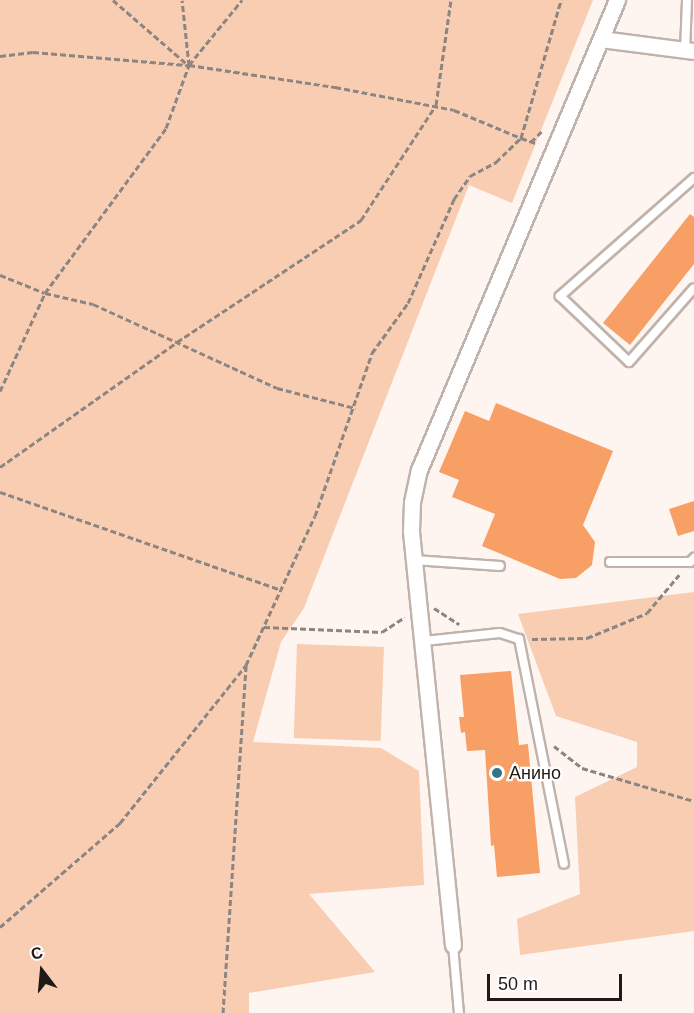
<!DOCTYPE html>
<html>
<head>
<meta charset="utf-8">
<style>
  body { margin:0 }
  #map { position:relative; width:694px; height:1013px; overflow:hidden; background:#fef5f0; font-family:Helvetica,sans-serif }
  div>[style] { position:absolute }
  .green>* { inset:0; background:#f9cdb2; transform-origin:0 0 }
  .building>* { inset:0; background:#f79f64 }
  .path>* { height:3px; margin-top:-1.5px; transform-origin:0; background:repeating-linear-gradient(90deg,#8c8581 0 6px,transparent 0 9px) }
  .roads { filter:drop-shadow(2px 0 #c0b3ab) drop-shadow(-2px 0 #c0b3ab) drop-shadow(0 2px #c0b3ab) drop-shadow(0 -2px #c0b3ab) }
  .lane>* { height:8px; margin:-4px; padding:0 4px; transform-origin:4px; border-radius:4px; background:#fff }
  .street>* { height:15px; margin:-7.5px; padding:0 7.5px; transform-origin:7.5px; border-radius:7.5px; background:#fff }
  .dots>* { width:16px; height:16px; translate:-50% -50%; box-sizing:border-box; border:3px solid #fff; border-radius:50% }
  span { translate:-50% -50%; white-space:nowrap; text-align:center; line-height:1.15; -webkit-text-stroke:4.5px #fff; paint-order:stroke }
  .poi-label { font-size:18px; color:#1f1a17 }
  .left { translate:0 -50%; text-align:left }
  .north { position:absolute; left:12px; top:941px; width:60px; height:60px; -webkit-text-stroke:4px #fff; paint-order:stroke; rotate:344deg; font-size:16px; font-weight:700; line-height:24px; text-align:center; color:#1f1a17 }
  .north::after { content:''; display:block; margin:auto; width:21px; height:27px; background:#1f1a17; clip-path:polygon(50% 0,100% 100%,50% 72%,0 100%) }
  .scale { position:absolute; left:487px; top:974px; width:135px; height:27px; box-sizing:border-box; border:3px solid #1f1a17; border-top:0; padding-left:8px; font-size:18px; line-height:21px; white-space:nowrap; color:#1f1a17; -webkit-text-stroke:4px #fff; paint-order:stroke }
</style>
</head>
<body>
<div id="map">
  <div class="green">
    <i style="clip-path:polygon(0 0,593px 0,512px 203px,469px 185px,304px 608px,281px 642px,253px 742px,381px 748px,419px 771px,424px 885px,309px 894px,375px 972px,249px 993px,249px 1013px,0 1013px)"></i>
    <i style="clip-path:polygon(694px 592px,694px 931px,520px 955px,517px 919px,580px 894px,575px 797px,637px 767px,637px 742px,556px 716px,518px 614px)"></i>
    <i style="left:297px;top:644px;width:87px;height:94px;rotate:2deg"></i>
  </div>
  <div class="building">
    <i style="clip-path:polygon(690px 214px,694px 217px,694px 264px,630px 345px,603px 323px)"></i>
    <i style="clip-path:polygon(496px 403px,613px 451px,583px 525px,595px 542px,592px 565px,576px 578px,560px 579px,482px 546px,495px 514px,452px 497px,459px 480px,439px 472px,465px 411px,489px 421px)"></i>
    <i style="clip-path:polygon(694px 501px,694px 531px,678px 536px,669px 509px)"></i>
    <i style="clip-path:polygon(511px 671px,519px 745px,528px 744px,540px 873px,497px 877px,494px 845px,491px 846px,485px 750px,467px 751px,465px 732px,461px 733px,459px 717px,464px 717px,460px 675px)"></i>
  </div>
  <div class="path">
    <i style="left:113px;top:0;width:98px;rotate:40.9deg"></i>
    <i style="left:0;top:56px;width:33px;rotate:-7deg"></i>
    <i style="left:33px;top:52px;width:157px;rotate:4.8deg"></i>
    <i style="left:189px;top:65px;width:148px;rotate:8.6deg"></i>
    <i style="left:335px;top:87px;width:121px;rotate:10.9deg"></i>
    <i style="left:454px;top:110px;width:73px;rotate:22.7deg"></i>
    <i style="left:521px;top:138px;width:144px;rotate:-73.8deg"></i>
    <i style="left:189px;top:65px;width:84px;rotate:-50.8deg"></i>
    <i style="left:531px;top:142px;width:17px;rotate:-45deg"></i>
    <i style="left:0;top:275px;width:48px;rotate:21.8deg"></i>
    <i style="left:45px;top:293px;width:49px;rotate:12.9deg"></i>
    <i style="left:93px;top:304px;width:202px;rotate:24.5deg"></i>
    <i style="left:277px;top:388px;width:81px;rotate:14.4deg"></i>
    <i style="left:0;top:391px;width:108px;rotate:-65.3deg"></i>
    <i style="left:45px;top:293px;width:205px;rotate:-53.7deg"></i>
    <i style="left:166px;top:128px;width:67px;rotate:-69.9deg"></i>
    <i style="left:189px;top:65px;width:65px;rotate:-96.1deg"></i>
    <i style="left:0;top:467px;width:217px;rotate:-35.2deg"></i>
    <i style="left:177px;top:342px;width:221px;rotate:-33.5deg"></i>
    <i style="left:361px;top:220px;width:137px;rotate:-56.9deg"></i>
    <i style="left:436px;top:105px;width:106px;rotate:-81.9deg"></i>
    <i style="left:0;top:492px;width:298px;rotate:19.2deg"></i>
    <i style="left:434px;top:608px;width:30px;rotate:33deg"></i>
    <i style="left:264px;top:627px;width:118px;rotate:2.4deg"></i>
    <i style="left:382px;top:632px;width:27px;rotate:-33deg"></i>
    <i style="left:532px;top:639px;width:55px;rotate:-1deg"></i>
    <i style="left:587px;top:638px;width:65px;rotate:-22.6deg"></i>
    <i style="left:647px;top:613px;width:50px;rotate:-49.9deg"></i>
    <i style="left:554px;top:746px;width:36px;rotate:38deg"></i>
    <i style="left:582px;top:768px;width:117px;rotate:16.4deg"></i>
    <i style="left:0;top:927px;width:159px;rotate:-40.9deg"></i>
    <i style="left:120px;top:823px;width:202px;rotate:-51.4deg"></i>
    <i style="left:223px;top:1013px;width:349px;rotate:-86.2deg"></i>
    <i style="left:246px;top:665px;width:164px;rotate:-65.2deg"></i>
    <i style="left:315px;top:516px;width:173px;rotate:-70.7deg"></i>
    <i style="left:372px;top:353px;width:62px;rotate:-54.2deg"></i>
    <i style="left:408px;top:303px;width:114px;rotate:-66.1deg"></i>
    <i style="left:454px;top:199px;width:28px;rotate:-55deg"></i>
    <i style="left:470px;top:176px;width:30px;rotate:-28deg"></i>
    <i style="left:496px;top:162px;width:35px;rotate:-44deg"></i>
    <i style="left:521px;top:138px;width:18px;rotate:19deg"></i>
  </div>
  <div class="roads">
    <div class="lane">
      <i style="left:685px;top:52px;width:52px;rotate:-87.8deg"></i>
      <i style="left:694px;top:178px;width:179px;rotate:138.6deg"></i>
      <i style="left:560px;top:296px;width:95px;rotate:43.7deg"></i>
      <i style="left:629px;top:362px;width:98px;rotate:-48.7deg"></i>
      <i style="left:414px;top:560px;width:86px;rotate:4deg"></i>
      <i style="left:610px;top:562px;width:80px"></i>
      <i style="left:690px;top:562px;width:6px;rotate:-45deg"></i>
      <i style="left:424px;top:641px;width:76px;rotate:-6deg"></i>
      <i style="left:500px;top:633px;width:20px;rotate:18deg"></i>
      <i style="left:519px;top:639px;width:229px;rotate:78.7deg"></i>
      <i style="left:453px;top:945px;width:68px;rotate:85deg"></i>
    </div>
    <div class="street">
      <i style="left:601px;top:39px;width:94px;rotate:7.4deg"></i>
      <i style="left:453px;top:945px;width:416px;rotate:-95.8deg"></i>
      <i style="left:411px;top:531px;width:29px;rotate:-88deg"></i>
      <i style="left:412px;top:502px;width:33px;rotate:-78deg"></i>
      <i style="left:419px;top:470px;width:510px;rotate:-67.16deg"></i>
    </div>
  </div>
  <div class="dots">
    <i style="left:497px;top:773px;background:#347488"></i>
  </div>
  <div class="poi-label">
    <span class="left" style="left:509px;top:773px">Анино</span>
  </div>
  <div class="north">С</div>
  <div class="scale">50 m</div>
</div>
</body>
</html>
